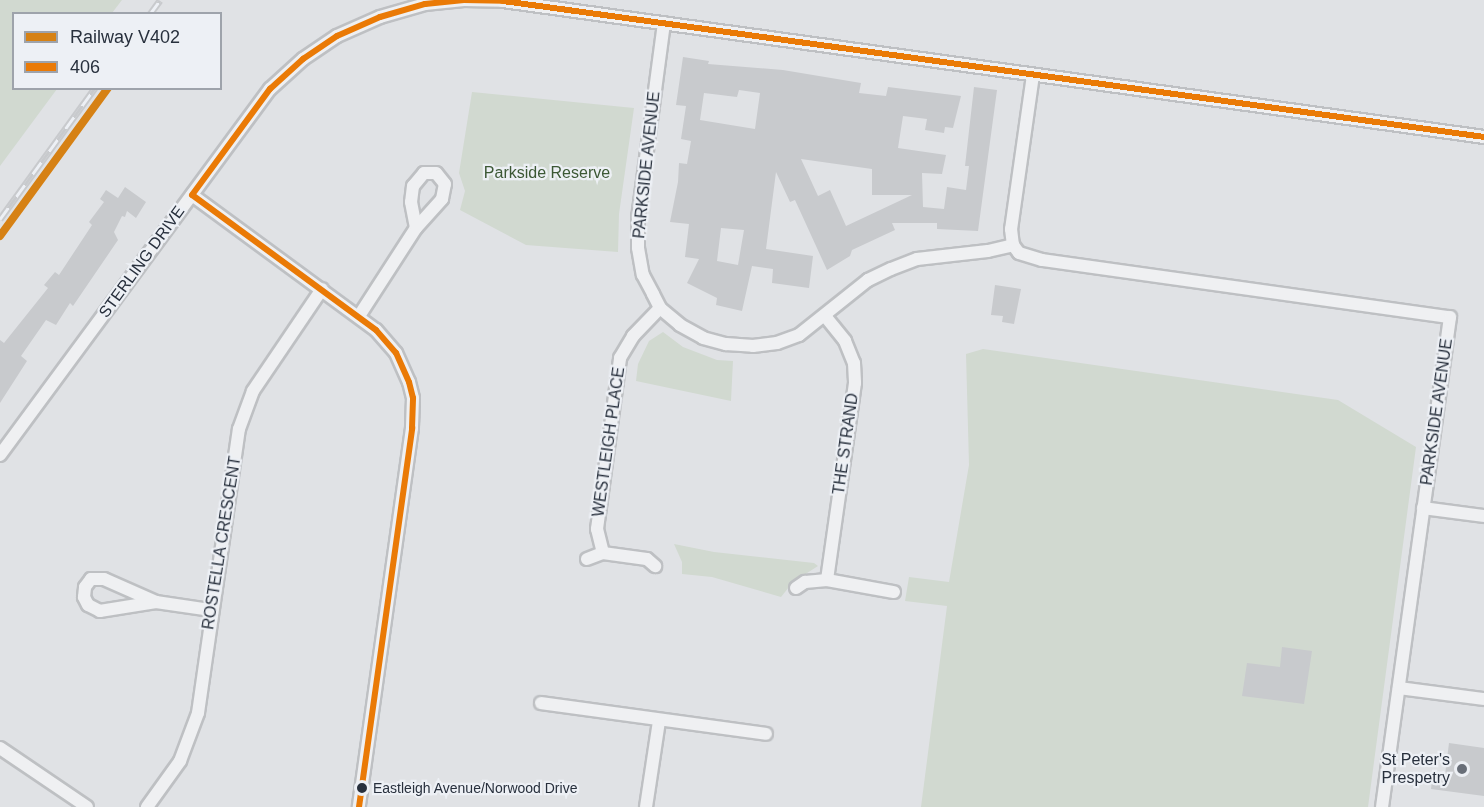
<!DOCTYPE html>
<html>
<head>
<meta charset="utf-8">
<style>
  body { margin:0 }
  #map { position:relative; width:1484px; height:807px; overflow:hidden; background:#e0e2e5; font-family:Helvetica,sans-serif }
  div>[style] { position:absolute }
  .green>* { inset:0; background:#d1d9d0 }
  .building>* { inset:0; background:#c8cacd }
  .roads { filter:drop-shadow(2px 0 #bec0c3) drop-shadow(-2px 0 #bec0c3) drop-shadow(0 2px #bec0c3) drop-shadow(0 -2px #bec0c3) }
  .minor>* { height:12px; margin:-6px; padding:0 6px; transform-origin:6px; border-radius:6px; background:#eff0f2 }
  .rail>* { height:7px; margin-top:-3.5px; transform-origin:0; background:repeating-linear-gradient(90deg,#edf0f5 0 14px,#c8cacd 0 28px); box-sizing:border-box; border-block:2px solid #c8cacd }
  .bus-1>* { height:6px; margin:-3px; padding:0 3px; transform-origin:3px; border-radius:3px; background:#ea7a06 }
  .rail-1>* { height:8px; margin:-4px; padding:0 4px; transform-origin:4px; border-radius:4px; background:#d68114 }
  .dots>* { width:16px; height:16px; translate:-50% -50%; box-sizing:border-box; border:3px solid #edf0f5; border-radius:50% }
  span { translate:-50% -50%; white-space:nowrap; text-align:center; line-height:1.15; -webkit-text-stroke:4.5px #edf0f5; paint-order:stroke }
  .bus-label { font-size:14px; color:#28303d }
  .left { translate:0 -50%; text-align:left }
  .street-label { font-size:16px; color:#28303d }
  .park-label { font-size:16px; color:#3c5835 }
  .poi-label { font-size:16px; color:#28303d }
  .right { translate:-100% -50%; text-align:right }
  .legend { position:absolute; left:12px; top:12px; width:210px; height:78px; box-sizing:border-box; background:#edf0f5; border:2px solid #9ea3ab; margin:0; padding:8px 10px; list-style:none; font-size:18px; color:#28303d }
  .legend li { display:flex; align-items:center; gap:12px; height:30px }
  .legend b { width:30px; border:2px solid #9ea3ab }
</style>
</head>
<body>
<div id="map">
  <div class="green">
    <i style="clip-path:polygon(0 0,122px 0,112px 13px,14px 14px,14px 88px,57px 89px,0 166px)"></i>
    <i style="clip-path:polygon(472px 92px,634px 108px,619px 214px,618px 252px,526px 245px,460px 210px,465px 191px,459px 173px)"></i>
    <i style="clip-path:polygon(663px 332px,683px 347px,717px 360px,733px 361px,731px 401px,636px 381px,638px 364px,649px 341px)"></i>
    <i style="clip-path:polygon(983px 349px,1338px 400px,1416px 447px,1368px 807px,921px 807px,947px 606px,905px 601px,909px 577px,949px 582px,969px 465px,966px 354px)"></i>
    <i style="clip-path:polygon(674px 544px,714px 552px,814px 563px,818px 566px,793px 582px,781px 597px,712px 577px,682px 574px,682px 562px)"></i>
  </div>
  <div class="building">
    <i style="clip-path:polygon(evenodd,683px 57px,709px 61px,708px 64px,783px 70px,861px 83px,859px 93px,886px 96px,888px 87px,961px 96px,953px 128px,945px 127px,944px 133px,925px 130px,927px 119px,903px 116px,898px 148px,946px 155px,942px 174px,922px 173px,923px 207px,944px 209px,947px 187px,966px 190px,969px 166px,965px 166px,974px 87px,997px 90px,978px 231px,937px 229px,937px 223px,892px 223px,895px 230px,852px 250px,850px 256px,827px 270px,795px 200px,790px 202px,776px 172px,766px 249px,813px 256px,809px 288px,772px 283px,773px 269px,752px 266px,742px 311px,716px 305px,717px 298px,687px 283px,699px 259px,685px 257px,689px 224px,670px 222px,678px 182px,679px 163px,687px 164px,691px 141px,681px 139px,686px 106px,676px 105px,683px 57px,739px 90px,760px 93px,755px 129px,700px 120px,704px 93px,737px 97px,739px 90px,683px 57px,801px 159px,872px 169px,872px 195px,912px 195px,846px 226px,830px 190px,818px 196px,801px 159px,683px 57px,721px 228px,744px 230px,738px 265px,717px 261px,721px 228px)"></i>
    <i style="clip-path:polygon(125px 187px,146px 202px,136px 218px,127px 211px,125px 217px,122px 216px,114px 232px,118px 240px,73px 306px,70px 303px,56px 325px,46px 320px,21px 356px,27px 361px,0 403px,0 340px,4px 343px,48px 288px,44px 285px,55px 272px,59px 275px,92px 225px,89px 222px,104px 202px,100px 199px,106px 190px,118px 198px)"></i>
    <i style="clip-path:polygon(995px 285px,1021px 289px,1014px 324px,1002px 322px,1003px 316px,991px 315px)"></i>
    <i style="clip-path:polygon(1282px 647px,1312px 651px,1304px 704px,1242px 696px,1247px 663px,1280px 667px)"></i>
    <i style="clip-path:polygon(1449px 743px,1484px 748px,1484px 796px,1431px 789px,1433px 773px,1445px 775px)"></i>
  </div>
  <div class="roads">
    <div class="minor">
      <i style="left:664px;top:23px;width:196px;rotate:97.6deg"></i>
      <i style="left:638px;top:217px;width:31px;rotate:90deg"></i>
      <i style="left:638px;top:248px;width:27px;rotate:80deg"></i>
      <i style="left:643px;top:275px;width:21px;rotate:62deg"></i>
      <i style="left:653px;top:294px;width:16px;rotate:63deg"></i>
      <i style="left:660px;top:308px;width:26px;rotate:40deg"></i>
      <i style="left:680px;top:325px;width:26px;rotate:29deg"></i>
      <i style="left:703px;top:338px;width:24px;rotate:15deg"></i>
      <i style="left:726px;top:344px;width:27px;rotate:4deg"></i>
      <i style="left:753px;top:346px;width:24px;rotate:-7deg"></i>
      <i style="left:777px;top:343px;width:23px;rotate:-20deg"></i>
      <i style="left:799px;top:335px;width:88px;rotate:-38.6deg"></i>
      <i style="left:868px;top:280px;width:25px;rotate:-26deg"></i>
      <i style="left:891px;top:269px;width:28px;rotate:-21deg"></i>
      <i style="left:917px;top:259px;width:71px;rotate:-6.4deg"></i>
      <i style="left:988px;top:251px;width:26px;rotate:-13deg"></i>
      <i style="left:1033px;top:75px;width:156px;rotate:98.1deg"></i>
      <i style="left:1011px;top:229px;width:16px;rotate:83deg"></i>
      <i style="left:1013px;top:245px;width:10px;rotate:53deg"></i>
      <i style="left:1019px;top:253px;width:24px;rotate:17deg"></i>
      <i style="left:1042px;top:260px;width:412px;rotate:8deg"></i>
      <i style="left:1450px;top:317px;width:495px;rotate:97.9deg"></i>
      <i style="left:192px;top:195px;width:228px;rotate:36.3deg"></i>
      <i style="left:376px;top:330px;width:30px;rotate:49deg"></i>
      <i style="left:396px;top:353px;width:32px;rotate:66deg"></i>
      <i style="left:409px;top:382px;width:16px;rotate:76deg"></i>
      <i style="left:413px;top:398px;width:30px;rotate:92deg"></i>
      <i style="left:412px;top:428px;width:383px;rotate:98deg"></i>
      <i style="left:359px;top:316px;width:105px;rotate:-57.1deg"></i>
      <i style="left:416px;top:228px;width:39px;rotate:-48deg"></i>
      <i style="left:442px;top:199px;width:15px;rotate:-79deg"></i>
      <i style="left:445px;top:184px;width:14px;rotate:-129deg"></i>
      <i style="left:436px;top:173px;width:12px;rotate:180deg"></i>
      <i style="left:424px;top:173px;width:17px;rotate:130deg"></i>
      <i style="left:413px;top:186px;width:16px;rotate:97deg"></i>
      <i style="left:411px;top:202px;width:26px;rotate:79deg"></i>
      <i style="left:825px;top:316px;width:32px;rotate:51deg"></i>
      <i style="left:845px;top:341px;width:24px;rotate:68deg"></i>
      <i style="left:854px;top:363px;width:20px;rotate:87deg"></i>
      <i style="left:855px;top:383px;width:199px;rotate:98.1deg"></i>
      <i style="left:0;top:455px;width:455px;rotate:-53.6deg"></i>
      <i style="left:270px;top:89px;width:45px;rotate:-42.3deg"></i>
      <i style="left:303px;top:59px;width:41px;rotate:-34.1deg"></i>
      <i style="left:337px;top:36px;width:47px;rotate:-23.8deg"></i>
      <i style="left:380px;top:17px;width:47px;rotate:-16.1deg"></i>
      <i style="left:425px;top:4px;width:39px;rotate:-6deg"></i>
      <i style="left:464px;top:0;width:39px;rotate:1deg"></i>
      <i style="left:503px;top:1px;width:990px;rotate:7.89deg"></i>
      <i style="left:1423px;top:508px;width:62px;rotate:7.5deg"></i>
      <i style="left:603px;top:553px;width:25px;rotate:-104deg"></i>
      <i style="left:597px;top:529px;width:173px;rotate:-82.3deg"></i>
      <i style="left:620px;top:358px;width:26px;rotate:-59deg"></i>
      <i style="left:633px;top:336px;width:39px;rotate:-46deg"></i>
      <i style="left:587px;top:559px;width:17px;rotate:-21deg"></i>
      <i style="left:603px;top:553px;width:44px;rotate:7.8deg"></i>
      <i style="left:647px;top:559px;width:11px;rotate:41deg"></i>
      <i style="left:796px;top:588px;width:11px;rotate:-34deg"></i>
      <i style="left:805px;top:582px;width:22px;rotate:-5deg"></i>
      <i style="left:827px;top:580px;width:68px;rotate:10.2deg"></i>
      <i style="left:156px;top:602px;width:57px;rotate:170.9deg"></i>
      <i style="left:100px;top:611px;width:13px;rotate:-153deg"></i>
      <i style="left:88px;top:605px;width:9px;rotate:-117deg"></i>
      <i style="left:84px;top:597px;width:10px;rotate:-84deg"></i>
      <i style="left:85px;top:587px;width:10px;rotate:-53deg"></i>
      <i style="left:91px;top:579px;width:13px"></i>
      <i style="left:104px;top:579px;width:57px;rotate:23.9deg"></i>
      <i style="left:156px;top:602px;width:56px;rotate:8.3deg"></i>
      <i style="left:1399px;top:688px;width:86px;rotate:7.4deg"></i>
      <i style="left:541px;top:703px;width:227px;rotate:7.8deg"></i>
      <i style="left:0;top:748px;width:105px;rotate:34.1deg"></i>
      <i style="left:147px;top:807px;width:57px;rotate:-54.3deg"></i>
      <i style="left:180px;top:761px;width:51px;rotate:-69.4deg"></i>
      <i style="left:198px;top:713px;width:287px;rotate:-81.8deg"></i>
      <i style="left:239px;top:429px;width:40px;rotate:-69.8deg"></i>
      <i style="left:253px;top:391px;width:123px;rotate:-55.9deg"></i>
      <i style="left:646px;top:807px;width:87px;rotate:-81.4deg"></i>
    </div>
  </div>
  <div class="rail">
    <i style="left:150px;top:14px;width:17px;rotate:-54deg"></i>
    <i style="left:0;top:219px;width:162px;rotate:-54.1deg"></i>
  </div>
  <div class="bus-1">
    <i style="left:359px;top:807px;width:383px;rotate:-82deg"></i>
    <i style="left:412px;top:428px;width:30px;rotate:-88deg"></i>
    <i style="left:413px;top:398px;width:16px;rotate:-104deg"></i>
    <i style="left:409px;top:382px;width:32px;rotate:-114deg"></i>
    <i style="left:396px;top:353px;width:30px;rotate:-131deg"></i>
    <i style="left:376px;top:330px;width:228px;rotate:-143.7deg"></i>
    <i style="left:192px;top:195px;width:132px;rotate:-53.7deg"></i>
    <i style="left:270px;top:89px;width:45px;rotate:-42.3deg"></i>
    <i style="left:303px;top:59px;width:41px;rotate:-34.1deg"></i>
    <i style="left:337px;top:36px;width:47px;rotate:-23.8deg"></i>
    <i style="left:380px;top:17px;width:47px;rotate:-16.1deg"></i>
    <i style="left:425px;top:4px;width:39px;rotate:-6deg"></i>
    <i style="left:464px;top:0;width:39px;rotate:1deg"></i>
    <i style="left:503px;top:1px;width:990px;rotate:7.89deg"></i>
  </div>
  <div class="rail-1">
    <i style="left:0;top:236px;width:183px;rotate:-53.9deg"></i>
  </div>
  <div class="dots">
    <i style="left:1462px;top:769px;background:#686e78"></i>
    <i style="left:362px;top:788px;background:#28303d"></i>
  </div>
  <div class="bus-label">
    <span class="left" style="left:373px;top:788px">Eastleigh Avenue/Norwood Drive</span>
  </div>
  <div class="street-label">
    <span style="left:647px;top:165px;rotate:-84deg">PARKSIDE AVENUE</span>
    <span style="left:142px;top:262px;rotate:-54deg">STERLING DRIVE</span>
    <span style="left:1437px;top:412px;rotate:-82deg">PARKSIDE AVENUE</span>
    <span style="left:609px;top:442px;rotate:-82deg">WESTLEIGH PLACE</span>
    <span style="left:846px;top:444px;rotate:-82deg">THE STRAND</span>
    <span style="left:222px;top:543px;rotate:-81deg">ROSTELLA CRESCENT</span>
  </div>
  <div class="park-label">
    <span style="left:547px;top:173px">Parkside Reserve</span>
  </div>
  <div class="poi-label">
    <span class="right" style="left:1450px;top:769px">St Peter's<br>Prespetry</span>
  </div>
  <ul class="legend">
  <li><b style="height:8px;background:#d68114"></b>Railway V402</li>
  <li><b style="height:8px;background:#ea7a06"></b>406</li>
  </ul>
</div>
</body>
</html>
